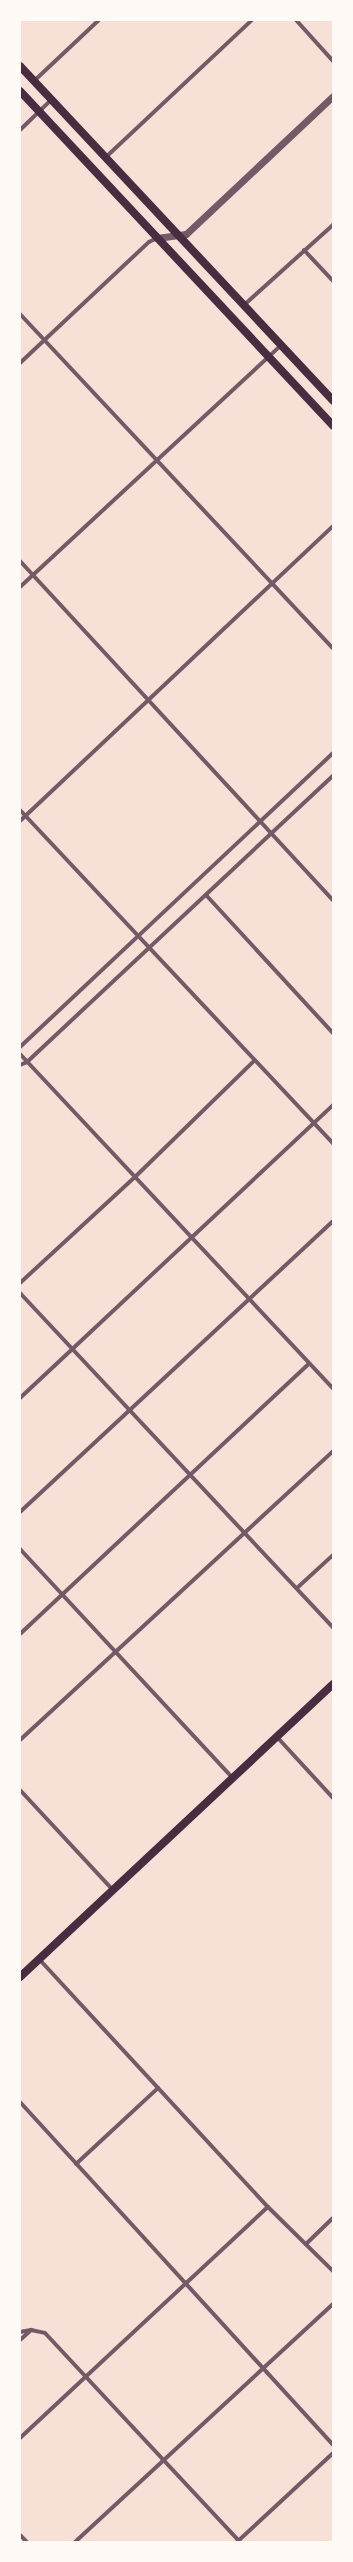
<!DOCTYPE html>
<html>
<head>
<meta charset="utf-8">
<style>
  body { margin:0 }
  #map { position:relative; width:353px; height:2562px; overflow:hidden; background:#f7e1d7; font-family:Jost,sans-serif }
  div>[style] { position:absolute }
  .minor>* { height:4px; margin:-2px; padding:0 2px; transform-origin:2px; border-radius:2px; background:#755966 }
  .tertiary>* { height:7px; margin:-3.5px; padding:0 3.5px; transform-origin:3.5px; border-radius:3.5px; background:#755966 }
  .secondary>* { height:8px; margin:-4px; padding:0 4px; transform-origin:4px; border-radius:4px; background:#4a2c40 }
  .primary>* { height:8px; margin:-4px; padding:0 4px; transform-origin:4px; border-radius:4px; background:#4a2c40 }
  span { translate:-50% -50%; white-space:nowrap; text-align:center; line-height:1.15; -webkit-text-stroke:4px #fffaf5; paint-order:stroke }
  .frame { position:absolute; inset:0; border:21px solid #fffaf5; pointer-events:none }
</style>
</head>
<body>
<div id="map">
  <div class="minor">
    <i style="left:296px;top:20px;width:55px;rotate:47.9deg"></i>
    <i style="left:34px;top:81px;width:89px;rotate:-43.2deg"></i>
    <i style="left:20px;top:130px;width:43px;rotate:-44.1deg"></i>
    <i style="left:106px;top:157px;width:200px;rotate:-43.2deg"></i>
    <i style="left:304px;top:250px;width:42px;rotate:46.9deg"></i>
    <i style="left:244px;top:305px;width:120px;rotate:-42deg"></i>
    <i style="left:20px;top:314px;width:458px;rotate:46.9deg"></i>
    <i style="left:20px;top:363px;width:177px;rotate:-43.2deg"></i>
    <i style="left:149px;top:242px;width:9px;rotate:-27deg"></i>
    <i style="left:20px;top:561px;width:461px;rotate:47.3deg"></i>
    <i style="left:20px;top:587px;width:356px;rotate:-42.8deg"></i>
    <i style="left:20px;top:810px;width:457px;rotate:46.8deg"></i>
    <i style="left:20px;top:821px;width:430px;rotate:-43.3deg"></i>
    <i style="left:206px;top:895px;width:188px;rotate:47.4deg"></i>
    <i style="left:20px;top:1047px;width:429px;rotate:-43.2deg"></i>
    <i style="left:20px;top:1054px;width:458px;rotate:46.9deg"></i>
    <i style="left:20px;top:1065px;width:8px;rotate:-23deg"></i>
    <i style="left:27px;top:1062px;width:419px;rotate:-43.1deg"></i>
    <i style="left:20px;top:1283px;width:156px;rotate:-42.7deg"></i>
    <i style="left:135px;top:1177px;width:166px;rotate:-44.3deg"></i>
    <i style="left:20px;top:1293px;width:458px;rotate:46.9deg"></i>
    <i style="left:20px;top:1398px;width:429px;rotate:-43.1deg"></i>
    <i style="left:20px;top:1512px;width:427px;rotate:-42.9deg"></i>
    <i style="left:20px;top:1549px;width:313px;rotate:47.1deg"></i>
    <i style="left:297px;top:1588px;width:49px;rotate:-42.5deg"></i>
    <i style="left:20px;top:1634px;width:396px;rotate:-43.1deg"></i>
    <i style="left:277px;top:1737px;width:83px;rotate:47.4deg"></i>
    <i style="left:20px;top:1740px;width:426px;rotate:-42.7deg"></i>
    <i style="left:20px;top:1790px;width:137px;rotate:47.1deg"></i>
    <i style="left:39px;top:1959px;width:338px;rotate:47.3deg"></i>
    <i style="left:268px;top:2207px;width:91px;rotate:44.6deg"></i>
    <i style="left:20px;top:2102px;width:464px;rotate:47.6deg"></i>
    <i style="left:76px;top:2164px;width:112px;rotate:-42.8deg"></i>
    <i style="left:306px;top:2244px;width:37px;rotate:-44deg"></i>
    <i style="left:20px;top:2332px;width:11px;rotate:-10deg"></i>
    <i style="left:31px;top:2330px;width:14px;rotate:12deg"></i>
    <i style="left:45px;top:2333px;width:283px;rotate:47deg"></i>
    <i style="left:20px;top:2340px;width:15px;rotate:-42deg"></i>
    <i style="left:20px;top:2438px;width:339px;rotate:-43deg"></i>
    <i style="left:20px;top:2535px;width:10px;rotate:45deg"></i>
    <i style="left:75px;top:2542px;width:351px;rotate:-42.7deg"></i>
    <i style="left:237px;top:2542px;width:131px;rotate:-42.8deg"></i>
  </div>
  <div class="tertiary">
    <i style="left:157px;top:238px;width:29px;rotate:-8deg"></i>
    <i style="left:186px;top:234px;width:202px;rotate:-43.2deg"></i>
  </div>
  <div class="secondary">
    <i style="left:20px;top:1977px;width:429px;rotate:-43.1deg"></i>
  </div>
  <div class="primary">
    <i style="left:20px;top:66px;width:458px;rotate:46.9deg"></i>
    <i style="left:20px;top:91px;width:458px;rotate:46.9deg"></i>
  </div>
  <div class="frame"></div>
</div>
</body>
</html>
